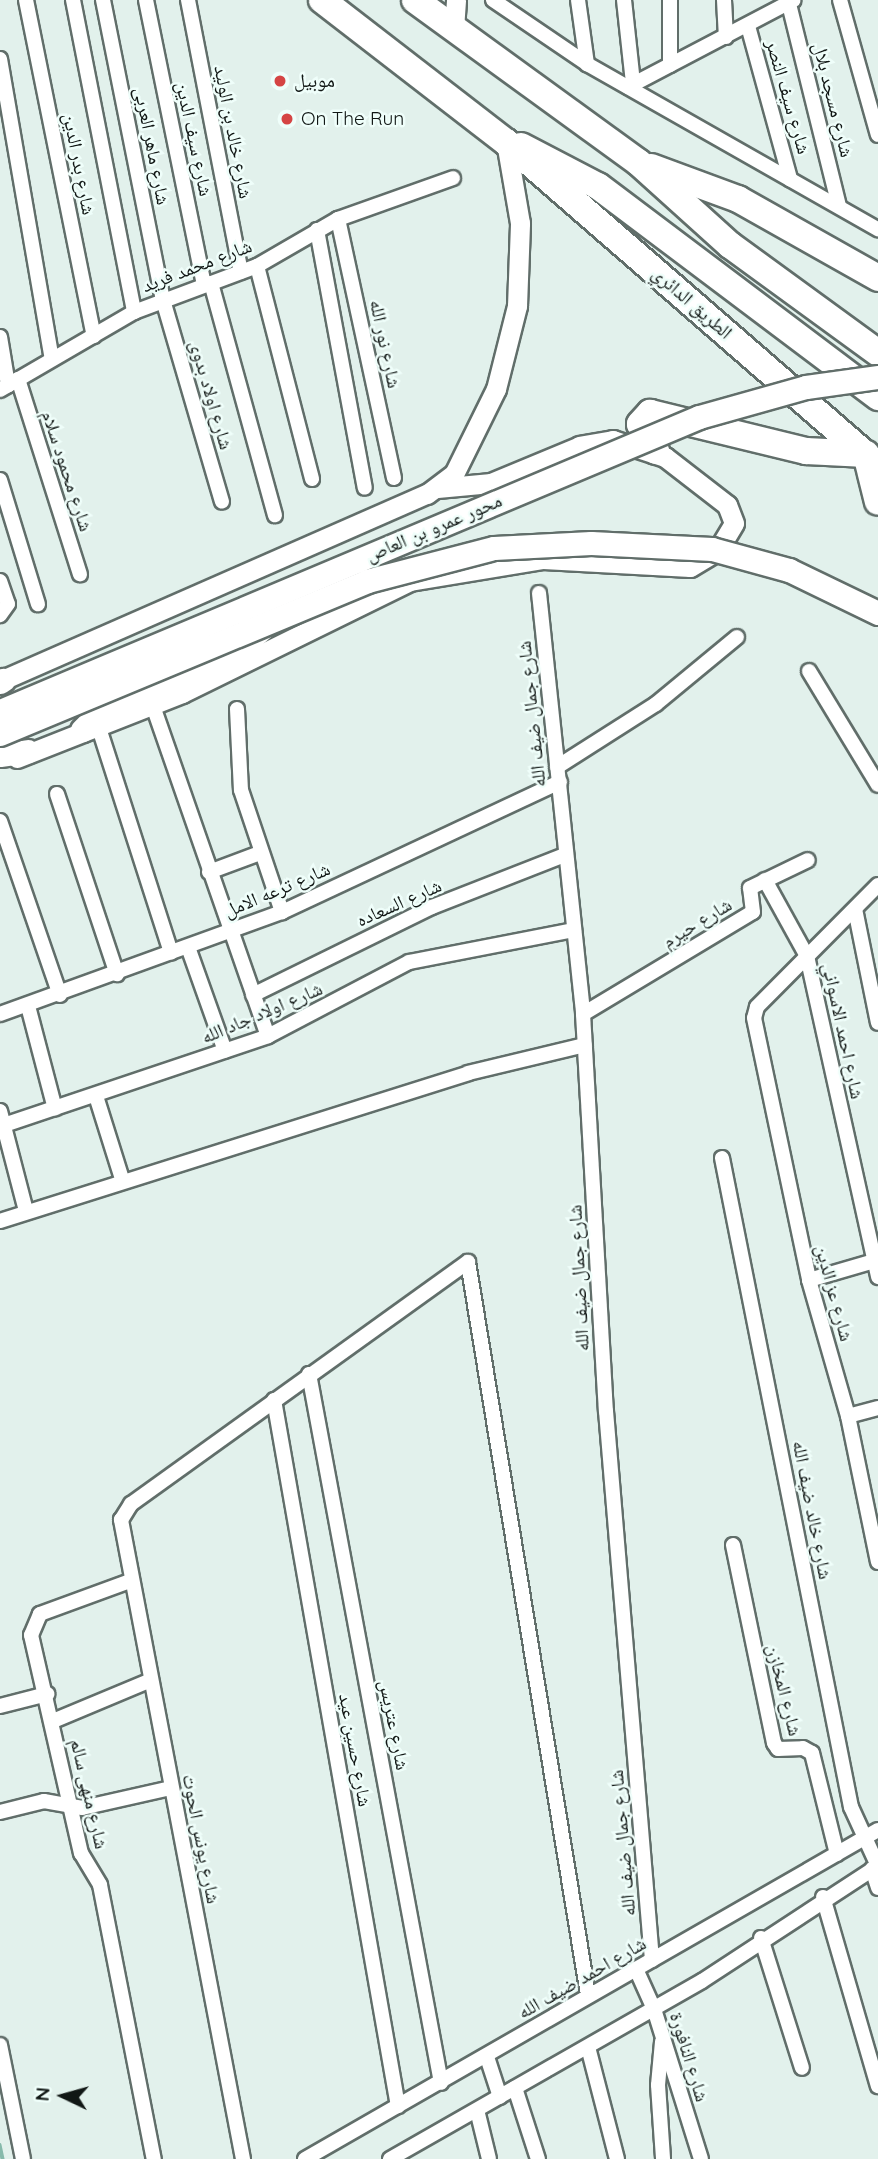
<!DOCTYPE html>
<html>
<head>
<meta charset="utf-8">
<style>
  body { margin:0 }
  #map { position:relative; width:878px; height:2159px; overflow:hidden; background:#e2f1ec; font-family:Quicksand,"Noto Naskh Arabic",sans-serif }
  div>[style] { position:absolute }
  .stream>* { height:3.5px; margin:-1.75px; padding:0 1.75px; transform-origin:1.75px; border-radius:1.75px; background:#86baab }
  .roads { filter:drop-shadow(2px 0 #616e6a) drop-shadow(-2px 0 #616e6a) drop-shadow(0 2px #616e6a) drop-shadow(0 -2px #616e6a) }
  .street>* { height:14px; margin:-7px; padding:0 7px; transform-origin:7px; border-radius:7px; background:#fff }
  .secondary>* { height:19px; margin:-9.5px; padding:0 9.5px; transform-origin:9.5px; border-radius:9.5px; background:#fff }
  .primary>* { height:23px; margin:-11.5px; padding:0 11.5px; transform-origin:11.5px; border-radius:11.5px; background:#fff }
  .highway>* { height:26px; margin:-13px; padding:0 13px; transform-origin:13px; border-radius:13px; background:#fff }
  .bridges { filter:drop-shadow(2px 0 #616e6a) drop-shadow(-2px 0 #616e6a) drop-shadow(0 2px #616e6a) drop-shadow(0 -2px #616e6a) }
  .primary-bridge>* { height:23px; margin:-11.5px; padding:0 11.5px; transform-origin:11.5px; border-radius:11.5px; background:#fff }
  .dots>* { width:19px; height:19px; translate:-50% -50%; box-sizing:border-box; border:4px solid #effefa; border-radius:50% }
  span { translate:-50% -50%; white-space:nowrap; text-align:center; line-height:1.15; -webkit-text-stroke:5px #effefa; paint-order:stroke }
  .poi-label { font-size:19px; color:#111715 }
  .left { translate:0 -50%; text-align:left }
  .street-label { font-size:19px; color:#111715 }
  .north { position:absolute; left:28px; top:2061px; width:70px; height:70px; -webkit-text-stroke:5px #effefa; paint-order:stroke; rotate:275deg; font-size:19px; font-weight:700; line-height:28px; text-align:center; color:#111715 }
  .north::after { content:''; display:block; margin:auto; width:24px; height:32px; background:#111715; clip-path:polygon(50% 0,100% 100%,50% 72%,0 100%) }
</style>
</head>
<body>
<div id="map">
  <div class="stream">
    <i style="left:0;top:2145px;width:14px;rotate:78deg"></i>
  </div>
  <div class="roads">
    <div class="street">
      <i style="left:26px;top:0;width:343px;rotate:78.6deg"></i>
      <i style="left:73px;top:0;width:318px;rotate:78.9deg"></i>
      <i style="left:103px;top:0;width:306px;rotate:78.7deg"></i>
      <i style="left:163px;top:300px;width:210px;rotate:73.7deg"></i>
      <i style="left:146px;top:0;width:291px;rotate:78.5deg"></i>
      <i style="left:188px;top:0;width:277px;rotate:79deg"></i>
      <i style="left:493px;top:0;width:114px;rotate:34.2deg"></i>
      <i style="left:587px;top:64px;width:335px;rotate:29.6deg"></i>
      <i style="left:578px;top:0;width:65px;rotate:82deg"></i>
      <i style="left:624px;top:0;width:83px;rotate:83.8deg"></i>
      <i style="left:670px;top:0;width:65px;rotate:90deg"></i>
      <i style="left:724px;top:0;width:37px;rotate:87deg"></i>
      <i style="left:788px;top:0;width:212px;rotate:76.1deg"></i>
      <i style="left:840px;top:0;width:140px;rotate:74.3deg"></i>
      <i style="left:748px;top:26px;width:159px;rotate:74.6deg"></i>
      <i style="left:0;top:59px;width:304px;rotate:80.2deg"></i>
      <i style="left:628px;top:87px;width:187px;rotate:-27.7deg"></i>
      <i style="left:338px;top:219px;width:265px;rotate:77.8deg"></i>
      <i style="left:317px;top:230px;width:262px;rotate:79.5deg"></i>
      <i style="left:257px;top:266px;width:220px;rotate:75.5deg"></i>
      <i style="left:211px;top:283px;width:241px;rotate:74.6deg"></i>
      <i style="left:0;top:337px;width:49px;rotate:80.5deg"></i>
      <i style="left:18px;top:379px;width:205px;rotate:72.4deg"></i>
      <i style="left:0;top:390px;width:155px;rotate:-30.2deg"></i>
      <i style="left:134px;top:312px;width:131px;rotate:-20.5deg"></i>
      <i style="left:257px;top:266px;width:94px;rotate:-30.1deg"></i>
      <i style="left:338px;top:219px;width:122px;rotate:-19.6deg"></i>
      <i style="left:0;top:480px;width:130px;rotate:73deg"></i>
      <i style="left:0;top:581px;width:24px;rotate:71deg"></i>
      <i style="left:8px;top:604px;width:14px;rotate:126deg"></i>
      <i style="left:539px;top:593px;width:423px;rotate:84deg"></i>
      <i style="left:583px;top:1014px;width:398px;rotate:86.7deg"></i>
      <i style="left:606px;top:1411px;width:551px;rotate:85.21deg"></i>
      <i style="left:809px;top:671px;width:133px;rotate:58.8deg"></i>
      <i style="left:153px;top:706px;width:349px;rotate:70.8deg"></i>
      <i style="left:237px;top:709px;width:81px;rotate:87.2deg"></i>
      <i style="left:241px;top:790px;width:129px;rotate:71.4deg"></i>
      <i style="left:98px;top:725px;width:239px;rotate:72.2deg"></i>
      <i style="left:557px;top:767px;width:117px;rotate:-32.5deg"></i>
      <i style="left:656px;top:704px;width:105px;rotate:-39.6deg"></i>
      <i style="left:57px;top:794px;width:190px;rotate:71.6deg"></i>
      <i style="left:0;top:821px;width:184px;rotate:71deg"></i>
      <i style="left:209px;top:872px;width:54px;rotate:-20.4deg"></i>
      <i style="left:765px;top:880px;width:87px;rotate:61.1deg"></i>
      <i style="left:807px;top:956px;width:329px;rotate:77.5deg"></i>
      <i style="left:878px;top:885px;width:172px;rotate:134.8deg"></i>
      <i style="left:757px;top:1007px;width:11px;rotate:105deg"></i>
      <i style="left:754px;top:1018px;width:268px;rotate:78.1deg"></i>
      <i style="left:809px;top:1280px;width:141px;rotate:74deg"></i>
      <i style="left:848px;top:1416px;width:149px;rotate:78.4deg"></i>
      <i style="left:855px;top:909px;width:116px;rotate:78.6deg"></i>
      <i style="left:188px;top:947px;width:110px;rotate:70.4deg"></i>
      <i style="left:253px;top:995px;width:199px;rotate:-26.2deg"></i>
      <i style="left:432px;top:907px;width:143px;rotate:-21.4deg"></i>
      <i style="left:28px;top:1006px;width:106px;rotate:75.3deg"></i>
      <i style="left:0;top:1014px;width:300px;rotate:-19.9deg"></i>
      <i style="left:282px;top:912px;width:307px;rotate:-25.1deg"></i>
      <i style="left:583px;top:1014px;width:198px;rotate:-31deg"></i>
      <i style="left:753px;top:912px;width:24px;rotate:-97deg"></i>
      <i style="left:750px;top:888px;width:64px;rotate:-25.8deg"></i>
      <i style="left:96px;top:1096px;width:87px;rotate:72.6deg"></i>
      <i style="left:0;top:1111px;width:103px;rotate:75.4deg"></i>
      <i style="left:4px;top:1125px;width:279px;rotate:-18.6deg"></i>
      <i style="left:268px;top:1036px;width:159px;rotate:-27.7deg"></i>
      <i style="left:409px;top:962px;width:168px;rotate:-11deg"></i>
      <i style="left:722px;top:1158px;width:662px;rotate:78.76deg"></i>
      <i style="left:851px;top:1807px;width:65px;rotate:65.4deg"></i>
      <i style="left:0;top:1221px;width:491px;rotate:-17.5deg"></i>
      <i style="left:468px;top:1073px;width:120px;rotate:-13.5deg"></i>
      <i style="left:809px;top:1280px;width:68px;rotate:-16.3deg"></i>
      <i style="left:309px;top:1374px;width:721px;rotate:79.45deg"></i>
      <i style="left:274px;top:1400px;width:717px;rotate:80.04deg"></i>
      <i style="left:848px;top:1416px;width:31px;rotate:-15deg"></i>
      <i style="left:733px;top:1545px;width:202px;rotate:78.3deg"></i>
      <i style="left:774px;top:1743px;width:7px;rotate:56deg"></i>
      <i style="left:778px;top:1749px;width:25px;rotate:-2deg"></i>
      <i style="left:803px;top:1748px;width:10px;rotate:29deg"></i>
      <i style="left:812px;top:1753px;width:104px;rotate:76.1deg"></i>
      <i style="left:130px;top:1581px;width:96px;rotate:159.9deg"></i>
      <i style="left:40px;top:1614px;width:23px;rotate:113deg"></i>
      <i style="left:31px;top:1635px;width:224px;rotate:77.1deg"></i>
      <i style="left:81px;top:1853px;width:37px;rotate:59deg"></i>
      <i style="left:100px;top:1885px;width:279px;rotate:78.9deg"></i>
      <i style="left:0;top:1706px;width:49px;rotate:-14.3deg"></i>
      <i style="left:53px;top:1721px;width:106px;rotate:-22.7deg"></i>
      <i style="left:0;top:1812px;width:45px;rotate:-14deg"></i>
      <i style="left:44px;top:1801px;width:39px;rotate:10deg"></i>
      <i style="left:82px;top:1808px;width:91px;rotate:-12.7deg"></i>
      <i style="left:872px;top:1869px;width:20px;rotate:72deg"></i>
      <i style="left:823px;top:1897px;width:197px;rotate:73.8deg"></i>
      <i style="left:761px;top:1938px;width:136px;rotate:72.5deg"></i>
      <i style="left:636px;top:1969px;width:44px;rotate:65.8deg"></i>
      <i style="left:654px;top:2009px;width:157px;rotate:72.6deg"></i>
      <i style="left:662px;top:2042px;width:43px;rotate:95.3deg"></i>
      <i style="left:658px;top:2085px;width:74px;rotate:86.1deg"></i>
      <i style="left:0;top:2045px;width:116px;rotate:78.6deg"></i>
      <i style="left:588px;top:2047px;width:116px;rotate:75.5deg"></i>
      <i style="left:487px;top:2057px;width:42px;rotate:72deg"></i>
      <i style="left:515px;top:2088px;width:75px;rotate:72.1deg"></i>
      <i style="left:477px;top:2110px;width:50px;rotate:76.2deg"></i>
      <i style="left:243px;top:2159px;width:651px;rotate:-100.81deg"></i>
      <i style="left:121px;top:1520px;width:19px;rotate:-58deg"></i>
      <i style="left:131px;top:1504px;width:415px;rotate:-35.7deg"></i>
      <i style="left:468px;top:1262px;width:743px;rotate:80.7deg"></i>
      <i style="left:305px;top:2159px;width:661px;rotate:-29.86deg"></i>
      <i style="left:390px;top:2159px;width:359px;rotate:-29.7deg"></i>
      <i style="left:702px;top:1981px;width:210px;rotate:-33.2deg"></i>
    </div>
    <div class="secondary">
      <i style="left:454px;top:29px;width:29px;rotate:-86deg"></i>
      <i style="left:0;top:681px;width:466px;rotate:-23.7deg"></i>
      <i style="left:427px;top:494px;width:34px;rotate:-37deg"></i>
      <i style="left:454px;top:474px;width:95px;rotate:-63.7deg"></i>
      <i style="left:496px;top:389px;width:86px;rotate:-75.8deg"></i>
      <i style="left:517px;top:306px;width:83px;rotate:-87.9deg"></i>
      <i style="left:520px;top:223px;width:82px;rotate:-99.8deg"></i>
      <i style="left:17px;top:758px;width:177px;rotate:-21.5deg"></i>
      <i style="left:182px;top:693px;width:254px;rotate:-26.2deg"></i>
      <i style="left:410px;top:581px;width:135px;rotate:-9.4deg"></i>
      <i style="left:543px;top:559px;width:147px;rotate:3.1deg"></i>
      <i style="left:690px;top:567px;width:33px;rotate:-31deg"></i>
      <i style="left:718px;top:550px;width:31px;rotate:-59deg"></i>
      <i style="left:734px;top:523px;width:19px;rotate:-111deg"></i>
      <i style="left:727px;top:505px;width:78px;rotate:-142.3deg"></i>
      <i style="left:665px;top:457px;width:55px;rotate:-161.9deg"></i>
      <i style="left:613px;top:440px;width:34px;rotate:170deg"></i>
      <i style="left:580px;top:446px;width:96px;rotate:157.4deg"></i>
      <i style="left:491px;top:483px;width:54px;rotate:174.7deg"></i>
    </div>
    <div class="primary">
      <i style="left:0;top:682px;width:4px;rotate:-34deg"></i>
      <i style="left:82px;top:730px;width:27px;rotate:-45deg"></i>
      <i style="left:101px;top:711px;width:150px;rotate:-24.3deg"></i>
      <i style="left:238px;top:649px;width:39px;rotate:-40deg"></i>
      <i style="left:0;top:755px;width:28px;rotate:-8deg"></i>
    </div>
    <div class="highway">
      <i style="left:322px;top:0;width:232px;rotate:37.7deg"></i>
      <i style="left:506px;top:142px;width:493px;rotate:41deg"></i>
      <i style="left:415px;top:0;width:276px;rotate:36deg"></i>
      <i style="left:638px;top:162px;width:124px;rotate:42.1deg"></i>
      <i style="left:730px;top:245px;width:183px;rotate:36.1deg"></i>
      <i style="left:521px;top:146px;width:87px;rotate:27.5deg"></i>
      <i style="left:598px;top:186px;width:351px;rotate:37deg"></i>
      <i style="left:651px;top:167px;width:93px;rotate:20.2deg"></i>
      <i style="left:738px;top:199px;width:161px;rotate:29.4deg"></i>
      <i style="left:656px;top:451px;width:31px;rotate:-121deg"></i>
      <i style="left:640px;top:424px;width:15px;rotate:-48deg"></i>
      <i style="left:650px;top:413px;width:161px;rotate:13.7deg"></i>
      <i style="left:806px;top:451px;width:60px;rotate:2.9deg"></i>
      <i style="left:866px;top:454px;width:49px;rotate:76deg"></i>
    </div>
  </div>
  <div class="bridges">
    <div class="primary-bridge">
      <i style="left:0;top:711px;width:758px;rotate:-22.81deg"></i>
      <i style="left:699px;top:417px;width:111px;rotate:-15.7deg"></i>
      <i style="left:806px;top:387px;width:73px;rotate:-7.9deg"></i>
      <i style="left:0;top:734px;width:398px;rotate:-22.6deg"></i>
      <i style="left:367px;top:581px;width:131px;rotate:-14.6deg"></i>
      <i style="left:494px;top:548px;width:97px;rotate:-3deg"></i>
      <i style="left:591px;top:543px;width:121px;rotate:2.8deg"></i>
      <i style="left:712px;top:549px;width:80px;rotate:15.3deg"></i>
      <i style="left:789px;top:570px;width:99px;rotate:25.8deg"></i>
    </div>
  </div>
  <div class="dots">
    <i style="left:280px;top:81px;background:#d54544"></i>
    <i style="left:287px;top:119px;background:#d54544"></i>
  </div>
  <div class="poi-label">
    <span class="left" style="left:294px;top:81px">موبيل</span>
    <span class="left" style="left:301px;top:119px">On The Run</span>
  </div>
  <div class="street-label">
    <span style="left:788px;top:97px;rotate:74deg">شارع سيف النصر</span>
    <span style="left:833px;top:100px;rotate:76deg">شارع مسجد بلال</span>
    <span style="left:233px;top:132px;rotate:79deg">شارع خالد بن الوليد</span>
    <span style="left:194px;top:139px;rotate:78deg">شارع سيف الدين</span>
    <span style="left:152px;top:146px;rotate:79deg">شارع ماهر العربى</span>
    <span style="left:79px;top:164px;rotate:79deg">شارع بدر الدين</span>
    <span style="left:197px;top:266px;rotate:-21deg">شارع محمد فريد</span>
    <span style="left:692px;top:303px;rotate:41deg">الطريق الدائري</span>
    <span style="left:385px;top:344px;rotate:78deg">شارع نور الله</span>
    <span style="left:211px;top:395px;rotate:74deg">شارع اولاد بدوى</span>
    <span style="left:67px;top:471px;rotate:72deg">شارع محمود سلام</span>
    <span style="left:434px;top:528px;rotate:-23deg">محور عمرو بن العاص</span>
    <span style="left:532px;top:714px;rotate:-96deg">شارع جمال ضيف الله</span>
    <span style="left:277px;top:890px;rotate:-23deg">شارع ترعه الامل</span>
    <span style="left:399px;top:903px;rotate:-24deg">شارع السعاده</span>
    <span style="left:697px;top:923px;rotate:-31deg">شارع حيرم</span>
    <span style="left:262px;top:1013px;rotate:-23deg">شارع اولاد جاد الله</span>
    <span style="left:843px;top:1031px;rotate:78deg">شارع احمد الاسواني</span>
    <span style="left:579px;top:1278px;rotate:-93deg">شارع جمال ضيف الله</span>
    <span style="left:834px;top:1293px;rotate:75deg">شارع عز الدين</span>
    <span style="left:812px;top:1510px;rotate:79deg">شارع خالد ضيف الله</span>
    <span style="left:784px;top:1690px;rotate:76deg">شارع المخازن</span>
    <span style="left:394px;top:1725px;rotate:79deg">شارع عتريس</span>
    <span style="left:355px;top:1750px;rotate:80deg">شارع حسين عيد</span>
    <span style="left:89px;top:1794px;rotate:77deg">شارع منهى سالم</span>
    <span style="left:201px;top:1839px;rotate:79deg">شارع يونس الحوت</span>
    <span style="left:623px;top:1843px;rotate:-95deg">شارع جمال ضيف الله</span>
    <span style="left:582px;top:1978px;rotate:-30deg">شارع احمد ضيف الله</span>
    <span style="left:689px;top:2057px;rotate:73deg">شارع النافورة</span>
  </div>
  <div class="north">N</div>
</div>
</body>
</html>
